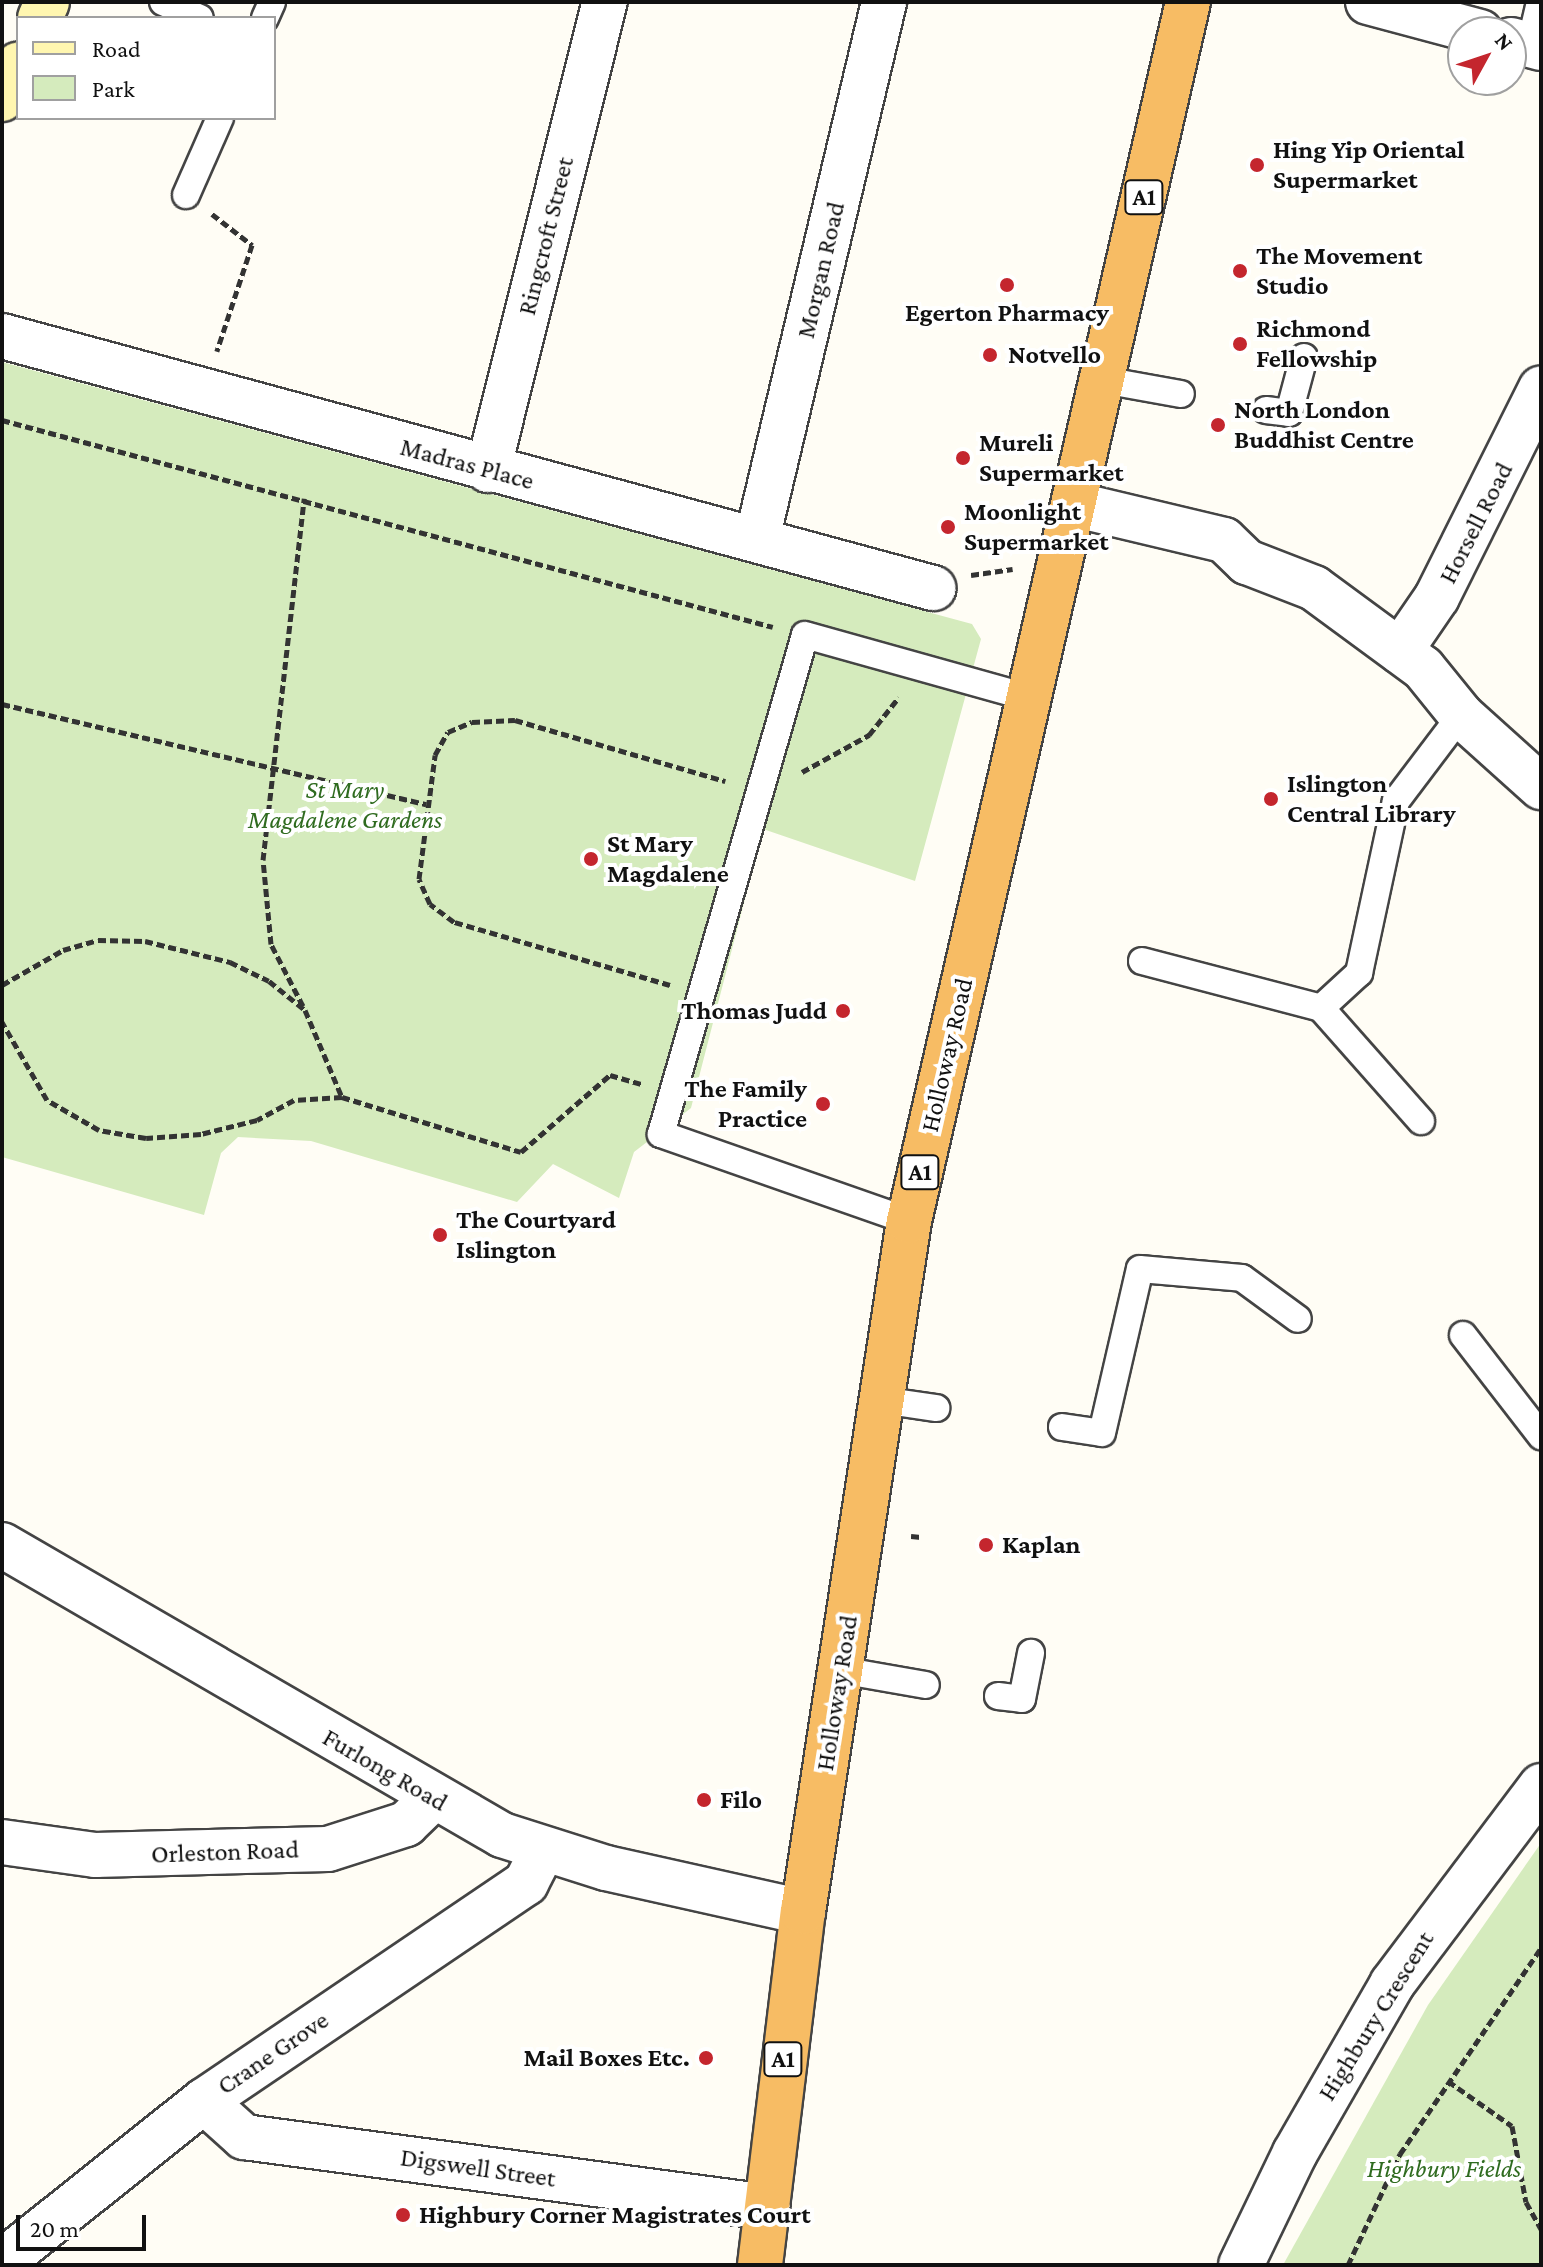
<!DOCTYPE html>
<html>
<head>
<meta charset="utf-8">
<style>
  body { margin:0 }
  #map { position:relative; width:1543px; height:2267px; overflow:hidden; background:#fffdf5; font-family:"Crimson Pro",serif }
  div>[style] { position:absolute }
  .green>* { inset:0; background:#d5ebbd }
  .path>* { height:5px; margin-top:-2.5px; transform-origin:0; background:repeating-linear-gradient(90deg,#333 0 8px,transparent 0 12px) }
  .roads { filter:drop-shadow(2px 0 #444) drop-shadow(-2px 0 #444) drop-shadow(0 2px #444) drop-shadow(0 -2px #444) }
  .service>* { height:26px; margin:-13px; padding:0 13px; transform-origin:13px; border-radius:13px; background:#fff }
  .minor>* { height:44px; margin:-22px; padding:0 22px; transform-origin:22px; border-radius:22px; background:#fff }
  .secondary>* { height:44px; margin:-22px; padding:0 22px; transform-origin:22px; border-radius:22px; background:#fff6b0 }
  .trunk>* { height:44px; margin:-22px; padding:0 22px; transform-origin:22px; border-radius:22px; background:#f7bc64 }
  .dots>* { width:22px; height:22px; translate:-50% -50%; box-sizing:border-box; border:4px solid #fff; border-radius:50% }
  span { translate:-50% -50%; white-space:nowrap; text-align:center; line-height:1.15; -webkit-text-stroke:8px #fff; paint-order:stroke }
  .shield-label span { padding:2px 6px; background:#fff; border:2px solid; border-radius:6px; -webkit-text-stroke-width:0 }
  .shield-label { font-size:24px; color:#111; font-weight:700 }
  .poi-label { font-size:26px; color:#111; font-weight:700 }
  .left { translate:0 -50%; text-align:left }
  .right { translate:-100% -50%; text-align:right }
  .street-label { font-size:26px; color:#111 }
  .park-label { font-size:26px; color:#2f6b1f; font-style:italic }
  .frame { position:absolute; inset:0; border:4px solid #111; pointer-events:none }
  .legend { position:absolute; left:16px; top:16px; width:260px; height:104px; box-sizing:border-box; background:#fff; border:2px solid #a0a0a0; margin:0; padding:10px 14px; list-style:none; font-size:24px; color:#111 }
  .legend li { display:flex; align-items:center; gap:16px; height:40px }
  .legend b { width:40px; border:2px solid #a0a0a0 }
  .north { position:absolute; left:1447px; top:16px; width:80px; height:80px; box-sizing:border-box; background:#fff; border:2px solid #a0a0a0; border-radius:50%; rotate:50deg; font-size:22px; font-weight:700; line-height:32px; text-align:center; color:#111 }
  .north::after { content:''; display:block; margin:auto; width:28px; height:36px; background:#c4262e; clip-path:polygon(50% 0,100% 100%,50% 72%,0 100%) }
  .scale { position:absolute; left:16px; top:2215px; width:130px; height:36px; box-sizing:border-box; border:4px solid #111; border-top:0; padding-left:10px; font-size:24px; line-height:28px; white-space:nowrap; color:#111; -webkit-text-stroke:6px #fff; paint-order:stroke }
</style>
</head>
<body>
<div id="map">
  <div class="green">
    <i style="clip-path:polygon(2px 362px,972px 624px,981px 639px,915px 881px,763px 829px,691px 1108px,634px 1152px,619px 1198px,553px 1164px,517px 1202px,311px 1141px,238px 1137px,221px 1153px,204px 1215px,2px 1157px)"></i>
    <i style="clip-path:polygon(1541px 1843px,1541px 2265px,1283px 2265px,1428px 2005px)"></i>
  </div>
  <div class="path">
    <i style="left:212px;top:214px;width:51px;rotate:37.8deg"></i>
    <i style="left:252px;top:245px;width:112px;rotate:108.3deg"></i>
    <i style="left:2px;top:420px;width:798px;rotate:15.03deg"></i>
    <i style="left:971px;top:575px;width:42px;rotate:-8.1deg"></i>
    <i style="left:2px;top:704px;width:436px;rotate:13.3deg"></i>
    <i style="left:802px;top:772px;width:77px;rotate:-28.9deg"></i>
    <i style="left:869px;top:735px;width:48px;rotate:-51.7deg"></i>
    <i style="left:2px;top:985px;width:70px;rotate:-29.8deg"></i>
    <i style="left:63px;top:950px;width:36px;rotate:-16deg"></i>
    <i style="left:98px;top:940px;width:47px;rotate:1.2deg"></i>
    <i style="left:145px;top:941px;width:88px;rotate:13.9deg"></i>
    <i style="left:230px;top:962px;width:43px;rotate:26deg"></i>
    <i style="left:269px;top:981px;width:46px;rotate:38.9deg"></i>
    <i style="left:305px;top:1010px;width:95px;rotate:67deg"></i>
    <i style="left:342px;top:1097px;width:48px;rotate:176.4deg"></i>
    <i style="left:294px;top:1100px;width:42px;rotate:151.6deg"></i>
    <i style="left:257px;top:1120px;width:58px;rotate:166deg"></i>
    <i style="left:201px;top:1134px;width:55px;rotate:175.8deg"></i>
    <i style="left:146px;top:1138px;width:48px;rotate:-170.3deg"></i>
    <i style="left:99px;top:1130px;width:60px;rotate:-150deg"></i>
    <i style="left:47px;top:1100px;width:90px;rotate:-120deg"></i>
    <i style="left:670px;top:985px;width:225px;rotate:-163.7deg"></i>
    <i style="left:454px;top:922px;width:30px;rotate:-143deg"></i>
    <i style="left:430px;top:904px;width:27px;rotate:-114deg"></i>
    <i style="left:419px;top:879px;width:125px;rotate:-82.6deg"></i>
    <i style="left:435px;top:755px;width:26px;rotate:-61deg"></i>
    <i style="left:448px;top:732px;width:26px;rotate:-23deg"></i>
    <i style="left:472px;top:722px;width:43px;rotate:-2.7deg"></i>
    <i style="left:515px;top:720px;width:219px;rotate:16.2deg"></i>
    <i style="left:303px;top:1006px;width:70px;rotate:-117.3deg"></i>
    <i style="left:271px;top:944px;width:84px;rotate:-95.4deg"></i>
    <i style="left:263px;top:860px;width:364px;rotate:-83.5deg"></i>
    <i style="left:342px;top:1097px;width:187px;rotate:17.1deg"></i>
    <i style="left:521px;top:1152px;width:118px;rotate:-40.9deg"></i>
    <i style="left:610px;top:1075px;width:33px;rotate:16deg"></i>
    <i style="left:911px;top:1536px;width:10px;rotate:6deg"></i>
    <i style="left:1448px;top:2081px;width:78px;rotate:35.1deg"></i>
    <i style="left:1512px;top:2126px;width:77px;rotate:79.6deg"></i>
    <i style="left:1526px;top:2202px;width:31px;rotate:61deg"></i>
    <i style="left:1348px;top:2265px;width:123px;rotate:-64.9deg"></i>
    <i style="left:1400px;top:2154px;width:250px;rotate:-55.6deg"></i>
  </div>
  <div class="roads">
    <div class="service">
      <i style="left:163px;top:2px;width:40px;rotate:23.4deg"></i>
      <i style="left:265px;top:18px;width:17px;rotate:-66deg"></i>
      <i style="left:1530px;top:45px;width:44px;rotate:-76.9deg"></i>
      <i style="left:186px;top:195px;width:84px;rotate:-66.2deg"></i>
      <i style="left:1103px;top:380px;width:79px;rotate:10.2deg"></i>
      <i style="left:1266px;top:410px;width:23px;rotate:7deg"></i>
      <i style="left:1289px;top:413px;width:58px;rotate:-75deg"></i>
      <i style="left:1142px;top:961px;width:185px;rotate:14.7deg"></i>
      <i style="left:1321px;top:1008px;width:52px;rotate:-42.6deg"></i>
      <i style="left:1359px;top:973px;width:176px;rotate:-77.9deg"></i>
      <i style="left:1396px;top:801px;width:108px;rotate:-52.9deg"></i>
      <i style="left:1321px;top:1008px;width:151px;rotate:48.5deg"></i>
      <i style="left:909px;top:1221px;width:263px;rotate:-160.7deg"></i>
      <i style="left:661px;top:1134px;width:519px;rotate:-73.9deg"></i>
      <i style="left:805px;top:635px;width:235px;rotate:15.6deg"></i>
      <i style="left:1463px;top:1335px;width:128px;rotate:52.3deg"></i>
      <i style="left:881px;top:1400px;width:56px;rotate:8.3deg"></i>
      <i style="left:1062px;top:1427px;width:40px;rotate:8.5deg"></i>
      <i style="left:1102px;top:1433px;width:168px;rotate:-77deg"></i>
      <i style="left:1140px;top:1269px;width:102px;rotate:5deg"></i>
      <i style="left:1242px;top:1278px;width:69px;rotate:36.2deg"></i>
      <i style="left:840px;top:1670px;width:87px;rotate:9.9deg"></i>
      <i style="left:998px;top:1696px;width:24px;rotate:7deg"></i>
      <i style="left:1022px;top:1699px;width:47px;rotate:-78.9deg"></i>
    </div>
    <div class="minor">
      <i style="left:1368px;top:2px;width:116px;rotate:15deg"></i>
      <i style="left:1511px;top:40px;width:31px;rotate:15deg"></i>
      <i style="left:2px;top:336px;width:965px;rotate:15.15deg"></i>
      <i style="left:488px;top:470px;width:482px;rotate:-76deg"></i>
      <i style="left:1077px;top:505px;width:151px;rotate:13.4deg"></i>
      <i style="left:1224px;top:540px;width:32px;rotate:44deg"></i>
      <i style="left:1247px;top:562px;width:72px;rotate:21.2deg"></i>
      <i style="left:1314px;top:588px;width:135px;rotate:36.3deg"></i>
      <i style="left:1423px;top:668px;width:60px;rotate:51deg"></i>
      <i style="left:1461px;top:715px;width:108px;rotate:42deg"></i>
      <i style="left:757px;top:539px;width:552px;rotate:-76.69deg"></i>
      <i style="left:1400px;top:651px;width:65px;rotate:-55.6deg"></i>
      <i style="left:1437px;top:597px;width:233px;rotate:-63.5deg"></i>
      <i style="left:2px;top:1545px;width:578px;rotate:30.11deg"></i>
      <i style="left:502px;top:1835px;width:109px;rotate:17.6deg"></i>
      <i style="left:606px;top:1868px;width:202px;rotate:12.6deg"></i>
      <i style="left:2px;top:1842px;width:94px;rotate:8deg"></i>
      <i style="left:95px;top:1855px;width:233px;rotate:-1.5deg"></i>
      <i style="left:328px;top:1849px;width:82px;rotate:-17.8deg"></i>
      <i style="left:406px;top:1824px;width:37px;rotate:-44deg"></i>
      <i style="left:204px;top:2101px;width:54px;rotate:42deg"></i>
      <i style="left:244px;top:2137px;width:528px;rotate:7.62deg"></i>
      <i style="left:2px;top:2262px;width:258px;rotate:-38.6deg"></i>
      <i style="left:204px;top:2101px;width:389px;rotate:-34.1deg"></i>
      <i style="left:526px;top:1883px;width:37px;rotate:-63deg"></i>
      <i style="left:1241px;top:2265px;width:124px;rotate:-64.3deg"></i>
      <i style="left:1295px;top:2153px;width:195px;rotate:-60.1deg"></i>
      <i style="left:1392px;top:1984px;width:248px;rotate:-53deg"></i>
    </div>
    <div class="secondary">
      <i style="left:40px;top:18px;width:17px;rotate:-66deg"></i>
      <i style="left:2px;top:99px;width:38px;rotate:-65deg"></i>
    </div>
    <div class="trunk">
      <i style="left:760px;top:2265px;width:356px;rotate:-83.1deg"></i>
      <i style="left:803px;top:1912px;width:699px;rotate:-81.28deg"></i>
      <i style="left:909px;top:1221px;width:1251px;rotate:-77.11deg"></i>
    </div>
  </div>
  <div class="dots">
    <i style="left:1257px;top:165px;background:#c4262e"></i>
    <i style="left:1240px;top:271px;background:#c4262e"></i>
    <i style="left:1007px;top:285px;background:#c4262e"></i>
    <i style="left:1240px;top:344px;background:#c4262e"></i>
    <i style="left:990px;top:355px;background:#c4262e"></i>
    <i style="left:1218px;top:425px;background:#c4262e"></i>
    <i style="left:963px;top:458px;background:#c4262e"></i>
    <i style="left:948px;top:527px;background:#c4262e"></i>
    <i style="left:1271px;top:799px;background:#c4262e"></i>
    <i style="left:591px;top:859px;background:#c4262e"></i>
    <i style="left:843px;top:1011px;background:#c4262e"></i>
    <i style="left:823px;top:1104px;background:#c4262e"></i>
    <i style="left:440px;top:1235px;background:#c4262e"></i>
    <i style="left:986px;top:1545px;background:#c4262e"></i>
    <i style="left:704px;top:1800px;background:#c4262e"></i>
    <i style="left:706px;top:2058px;background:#c4262e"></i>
    <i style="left:403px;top:2215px;background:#c4262e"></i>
  </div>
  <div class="shield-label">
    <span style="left:1144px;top:197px">A1</span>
    <span style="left:920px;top:1172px">A1</span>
    <span style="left:783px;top:2059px">A1</span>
  </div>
  <div class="poi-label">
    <span class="left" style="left:1273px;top:165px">Hing Yip Oriental<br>Supermarket</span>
    <span class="left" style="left:1256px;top:271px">The Movement<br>Studio</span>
    <span style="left:1007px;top:313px">Egerton Pharmacy</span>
    <span class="left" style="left:1256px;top:344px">Richmond<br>Fellowship</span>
    <span class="left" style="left:1008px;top:355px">Notvello</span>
    <span class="left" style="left:1234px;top:425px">North London<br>Buddhist Centre</span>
    <span class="left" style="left:979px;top:458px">Mureli<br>Supermarket</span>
    <span class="left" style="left:964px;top:527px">Moonlight<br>Supermarket</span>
    <span class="left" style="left:1287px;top:799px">Islington<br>Central Library</span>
    <span class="left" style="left:607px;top:859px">St Mary<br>Magdalene</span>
    <span class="right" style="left:827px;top:1011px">Thomas Judd</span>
    <span class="right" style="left:807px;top:1104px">The Family<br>Practice</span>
    <span class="left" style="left:456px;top:1235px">The Courtyard<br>Islington</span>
    <span class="left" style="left:1002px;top:1545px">Kaplan</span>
    <span class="left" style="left:720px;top:1800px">Filo</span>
    <span class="right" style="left:690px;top:2058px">Mail Boxes Etc.</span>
    <span class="left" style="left:419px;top:2215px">Highbury Corner Magistrates Court</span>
  </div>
  <div class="street-label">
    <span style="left:546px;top:236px;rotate:-76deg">Ringcroft Street</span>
    <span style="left:821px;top:270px;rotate:-77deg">Morgan Road</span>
    <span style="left:467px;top:464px;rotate:15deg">Madras Place</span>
    <span style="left:1476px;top:523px;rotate:-63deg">Horsell Road</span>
    <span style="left:947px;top:1055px;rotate:-77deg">Holloway Road</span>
    <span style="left:837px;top:1693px;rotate:-81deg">Holloway Road</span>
    <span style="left:385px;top:1770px;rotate:30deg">Furlong Road</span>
    <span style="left:225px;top:1852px;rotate:-2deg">Orleston Road</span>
    <span style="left:1376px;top:2016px;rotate:-58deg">Highbury Crescent</span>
    <span style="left:273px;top:2053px;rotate:-34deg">Crane Grove</span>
    <span style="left:478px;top:2168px;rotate:8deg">Digswell Street</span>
  </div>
  <div class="park-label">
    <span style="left:345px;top:805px">St Mary<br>Magdalene Gardens</span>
    <span style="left:1444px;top:2169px">Highbury Fields</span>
  </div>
  <div class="frame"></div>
  <ul class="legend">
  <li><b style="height:10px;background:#fff6b0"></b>Road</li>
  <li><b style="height:22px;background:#d5ebbd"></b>Park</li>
  </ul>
  <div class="north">N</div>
  <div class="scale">20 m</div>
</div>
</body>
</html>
